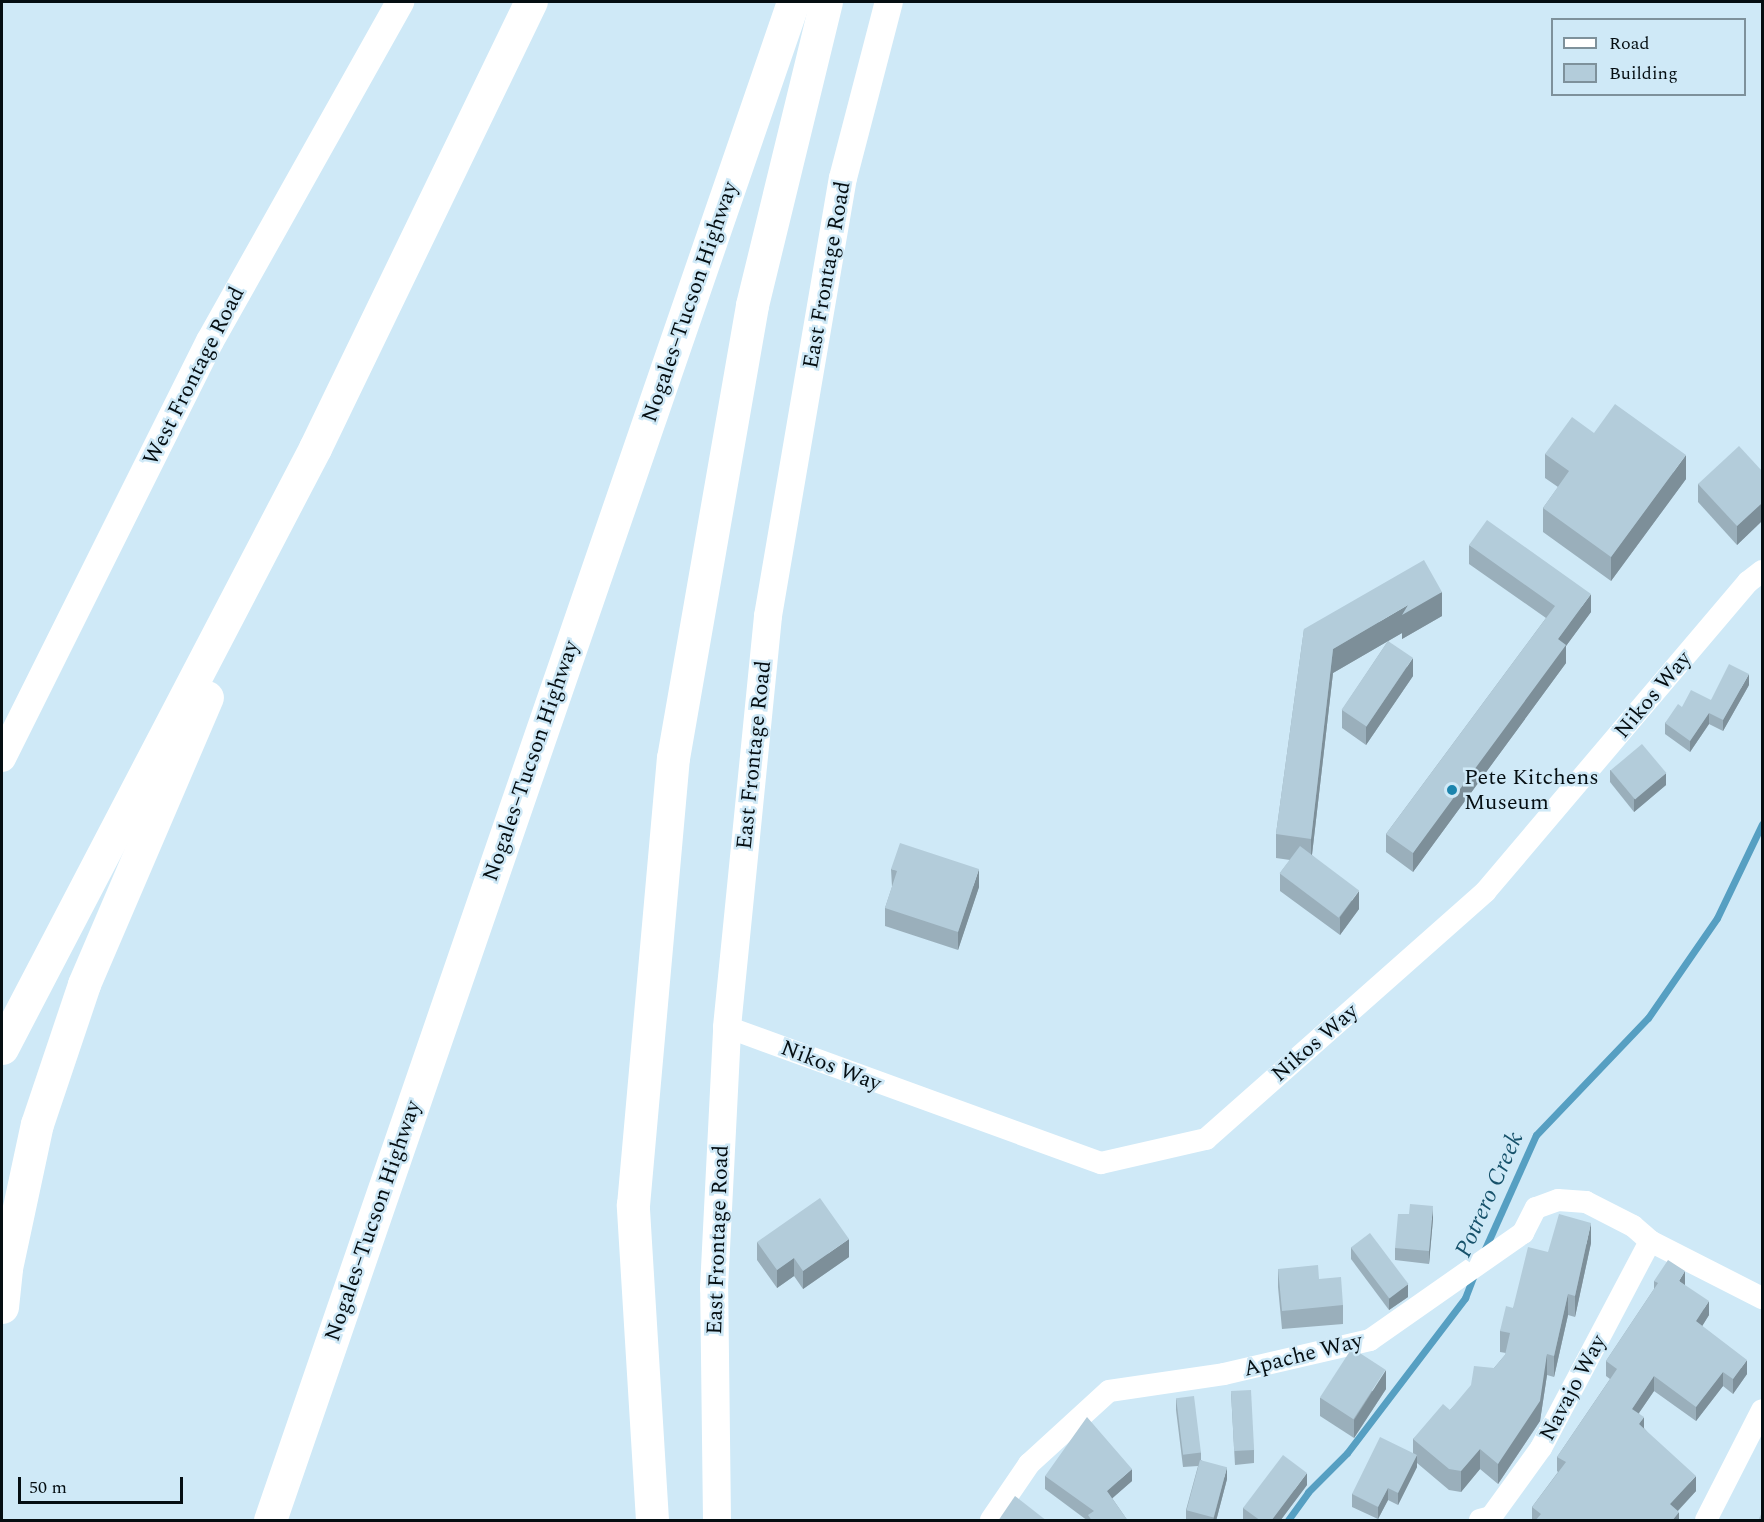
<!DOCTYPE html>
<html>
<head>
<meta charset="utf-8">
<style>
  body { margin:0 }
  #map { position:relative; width:1764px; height:1522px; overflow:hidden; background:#cfe9f7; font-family:Spectral,serif }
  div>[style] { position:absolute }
  .stream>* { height:7px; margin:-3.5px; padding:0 3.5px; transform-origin:3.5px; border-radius:3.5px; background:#569fc2 }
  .minor>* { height:22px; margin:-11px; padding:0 11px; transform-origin:11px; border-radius:11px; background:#fff }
  .tertiary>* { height:28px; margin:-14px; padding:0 14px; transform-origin:14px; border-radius:14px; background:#fff }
  .motorway>* { height:33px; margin:-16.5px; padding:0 16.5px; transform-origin:16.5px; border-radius:16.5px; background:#fff }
  .wall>* { inset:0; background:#9aafbb }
  .shaded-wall>* { inset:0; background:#7d8f99 }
  .building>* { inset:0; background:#b3ccda; transform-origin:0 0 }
  .dots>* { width:16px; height:16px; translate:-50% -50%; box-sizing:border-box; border:3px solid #cfe9f7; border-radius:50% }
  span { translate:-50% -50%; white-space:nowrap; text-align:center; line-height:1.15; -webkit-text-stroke:5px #cfe9f7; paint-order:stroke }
  .street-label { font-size:22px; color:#050e12 }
  .poi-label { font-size:22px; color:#050e12 }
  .left { translate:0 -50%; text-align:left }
  .water-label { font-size:24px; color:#17526b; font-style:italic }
  .frame { position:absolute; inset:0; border:3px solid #050e12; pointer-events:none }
  .legend { position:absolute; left:1551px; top:18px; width:195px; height:78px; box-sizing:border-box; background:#cfe9f7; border:2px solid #7e919b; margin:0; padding:8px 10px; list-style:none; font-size:18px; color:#050e12 }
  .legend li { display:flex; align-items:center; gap:12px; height:30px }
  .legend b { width:30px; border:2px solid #7e919b }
  .scale { position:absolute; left:18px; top:1477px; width:165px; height:27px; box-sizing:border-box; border:3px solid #050e12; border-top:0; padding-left:8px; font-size:18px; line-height:21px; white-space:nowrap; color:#050e12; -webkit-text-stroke:4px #cfe9f7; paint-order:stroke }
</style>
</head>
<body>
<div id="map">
  <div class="stream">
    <i style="left:1484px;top:1251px;width:127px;rotate:-65.9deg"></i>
    <i style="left:1536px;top:1135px;width:162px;rotate:-46.3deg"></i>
    <i style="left:1648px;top:1018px;width:121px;rotate:-55.4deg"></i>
    <i style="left:1717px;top:918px;width:104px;rotate:-64.4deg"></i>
    <i style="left:1288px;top:1520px;width:34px;rotate:-54deg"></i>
    <i style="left:1308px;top:1492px;width:55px;rotate:-45deg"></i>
    <i style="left:1347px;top:1453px;width:195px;rotate:-52.7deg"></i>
    <i style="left:1465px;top:1298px;width:25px;rotate:-69deg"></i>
  </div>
  <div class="minor">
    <i style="left:727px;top:1027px;width:398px;rotate:20deg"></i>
    <i style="left:1101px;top:1163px;width:108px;rotate:-12.9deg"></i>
    <i style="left:1206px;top:1139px;width:373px;rotate:-41.5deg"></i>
    <i style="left:1485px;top:892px;width:407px;rotate:-49.7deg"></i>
    <i style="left:1748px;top:582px;width:18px;rotate:-38deg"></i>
    <i style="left:991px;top:1520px;width:68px;rotate:-55.8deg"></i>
    <i style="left:1029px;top:1464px;width:108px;rotate:-42.4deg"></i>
    <i style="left:1109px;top:1391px;width:116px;rotate:-8.4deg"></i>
    <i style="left:1224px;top:1374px;width:150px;rotate:-13.1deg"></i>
    <i style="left:1370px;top:1340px;width:187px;rotate:-35deg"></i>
    <i style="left:1523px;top:1233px;width:28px;rotate:-63deg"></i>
    <i style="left:1536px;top:1208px;width:23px;rotate:-20deg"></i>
    <i style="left:1558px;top:1200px;width:28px;rotate:4deg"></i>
    <i style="left:1586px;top:1202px;width:53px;rotate:27.1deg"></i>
    <i style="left:1633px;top:1226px;width:23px;rotate:41deg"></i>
    <i style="left:1650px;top:1241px;width:126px;rotate:27deg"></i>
    <i style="left:1480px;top:1520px;width:11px;rotate:-15deg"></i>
    <i style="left:1491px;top:1517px;width:85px;rotate:-54.1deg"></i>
    <i style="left:1541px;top:1448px;width:234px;rotate:-62.2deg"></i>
    <i style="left:1706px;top:1520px;width:123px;rotate:-63deg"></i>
  </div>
  <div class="tertiary">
    <i style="left:2px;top:758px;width:466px;rotate:-63.5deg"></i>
    <i style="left:210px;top:341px;width:389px;rotate:-60.7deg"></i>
    <i style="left:717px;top:1520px;width:232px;rotate:-90.7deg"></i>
    <i style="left:714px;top:1288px;width:261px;rotate:-87.1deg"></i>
    <i style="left:727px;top:1027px;width:413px;rotate:-84.3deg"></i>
    <i style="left:768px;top:616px;width:444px;rotate:-80.3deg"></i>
    <i style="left:843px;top:178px;width:182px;rotate:-75.4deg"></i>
  </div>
  <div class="motorway">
    <i style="left:2px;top:1048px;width:677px;rotate:-62.45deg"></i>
    <i style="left:315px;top:448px;width:496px;rotate:-64.2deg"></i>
    <i style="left:2px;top:1307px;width:39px;rotate:-84deg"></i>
    <i style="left:6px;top:1268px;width:147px;rotate:-77.9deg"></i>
    <i style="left:37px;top:1124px;width:148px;rotate:-71.4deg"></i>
    <i style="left:84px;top:984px;width:312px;rotate:-66.8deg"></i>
    <i style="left:270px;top:1520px;width:1606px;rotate:-70.99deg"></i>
    <i style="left:652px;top:1520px;width:316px;rotate:-93.5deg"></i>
    <i style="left:633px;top:1205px;width:449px;rotate:-84.9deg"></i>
    <i style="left:673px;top:758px;width:460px;rotate:-80.1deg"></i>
    <i style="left:752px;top:305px;width:312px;rotate:-76.3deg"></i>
  </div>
  <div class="wall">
    <i style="clip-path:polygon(1594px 433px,1686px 479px,1611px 581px,1543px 532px,1543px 508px,1558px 487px,1545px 478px,1545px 454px)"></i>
    <i style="clip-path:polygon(1762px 471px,1762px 521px,1737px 545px,1698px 502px,1698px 484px)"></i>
    <i style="clip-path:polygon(1469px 545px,1591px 612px,1566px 646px,1566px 663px,1413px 872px,1386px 852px,1386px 834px,1546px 618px,1469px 564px)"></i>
    <i style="clip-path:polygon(1442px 616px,1402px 639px,1402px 633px,1388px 641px,1413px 676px,1366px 745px,1342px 728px,1342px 710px,1388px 641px,1333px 673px,1312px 855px,1359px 909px,1340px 935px,1280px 891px,1280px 873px,1290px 860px,1276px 858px,1276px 834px,1304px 629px)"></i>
    <i style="clip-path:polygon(1749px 685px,1723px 731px,1709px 724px,1690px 752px,1665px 734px,1665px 723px,1682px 707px,1711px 700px)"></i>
    <i style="clip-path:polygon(1610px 770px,1666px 785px,1634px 812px,1610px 782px)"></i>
    <i style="clip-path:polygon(891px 869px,979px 887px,958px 950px,885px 926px,885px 908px,892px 887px)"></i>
    <i style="clip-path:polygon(1433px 1219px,1429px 1264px,1395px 1260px,1395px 1248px)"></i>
    <i style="clip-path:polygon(757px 1242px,849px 1257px,803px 1289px,794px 1276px,777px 1288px,757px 1260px)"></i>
    <i style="clip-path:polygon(1591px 1243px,1575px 1317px,1568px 1315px,1554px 1377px,1547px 1375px,1540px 1421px,1498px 1484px,1480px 1469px,1461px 1492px,1449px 1490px,1417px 1463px,1417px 1467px,1398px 1505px,1388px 1500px,1378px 1519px,1352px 1507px,1352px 1494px,1413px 1453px,1413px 1439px,1450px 1410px,1494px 1368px,1505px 1355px,1506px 1353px,1500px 1352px,1500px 1331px,1513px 1308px,1548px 1252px)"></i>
    <i style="clip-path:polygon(1351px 1247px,1408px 1297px,1389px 1310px,1351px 1259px)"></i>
    <i style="clip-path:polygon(1278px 1269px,1343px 1305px,1343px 1324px,1282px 1329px,1278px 1287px)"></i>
    <i style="clip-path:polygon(1654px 1281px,1685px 1286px,1709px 1315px,1702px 1326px,1747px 1374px,1733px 1394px,1723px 1386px,1696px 1421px,1654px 1391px,1639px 1413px,1644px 1428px,1696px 1491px,1678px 1511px,1679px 1521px,1532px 1521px,1532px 1507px,1558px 1472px,1557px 1471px,1557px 1457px,1610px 1379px,1606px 1376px,1606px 1361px,1654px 1289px)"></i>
    <i style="clip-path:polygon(1386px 1389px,1354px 1438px,1320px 1416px,1320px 1398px)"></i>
    <i style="clip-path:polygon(1231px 1392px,1254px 1450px,1254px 1463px,1235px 1465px)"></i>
    <i style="clip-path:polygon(1176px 1398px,1201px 1453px,1201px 1460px,1227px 1479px,1216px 1521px,1186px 1521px,1186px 1510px,1198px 1466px,1183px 1467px,1176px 1410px)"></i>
    <i style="clip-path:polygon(1045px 1476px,1132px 1481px,1112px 1498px,1128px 1521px,1088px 1521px,1045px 1489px)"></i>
    <i style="clip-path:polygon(1307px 1485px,1280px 1521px,1243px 1520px,1243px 1508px)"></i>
  </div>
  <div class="shaded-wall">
    <i style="clip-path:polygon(1686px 455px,1686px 479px,1611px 581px,1611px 557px)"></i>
    <i style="clip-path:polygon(1762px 503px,1762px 521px,1737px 545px,1737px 526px)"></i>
    <i style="clip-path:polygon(1442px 592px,1442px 616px,1402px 639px,1402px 633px,1333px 673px,1311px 863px,1311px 839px,1333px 649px,1408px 605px)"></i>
    <i style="clip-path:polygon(1591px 594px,1591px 612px,1566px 646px,1566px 663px,1413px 872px,1413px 853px,1558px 639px)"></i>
    <i style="clip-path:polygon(1413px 658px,1413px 676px,1366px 745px,1366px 727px)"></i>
    <i style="clip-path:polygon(1749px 674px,1749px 685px,1723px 731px,1723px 720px)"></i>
    <i style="clip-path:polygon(1709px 713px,1709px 724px,1690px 752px,1690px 741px)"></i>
    <i style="clip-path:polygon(1666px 773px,1666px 785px,1634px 812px,1634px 799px)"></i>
    <i style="clip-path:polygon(979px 869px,979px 887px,958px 950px,958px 932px)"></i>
    <i style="clip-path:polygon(1359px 891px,1359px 909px,1340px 935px,1340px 917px)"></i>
    <i style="clip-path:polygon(1433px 1206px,1433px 1219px,1429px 1264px,1429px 1251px)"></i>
    <i style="clip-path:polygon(1591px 1223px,1591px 1243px,1575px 1317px,1575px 1296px)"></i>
    <i style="clip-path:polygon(849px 1239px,849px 1257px,803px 1289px,803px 1271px)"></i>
    <i style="clip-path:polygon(794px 1258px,794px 1276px,777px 1288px,777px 1270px)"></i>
    <i style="clip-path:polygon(1685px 1271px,1685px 1286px,1679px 1281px)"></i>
    <i style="clip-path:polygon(1408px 1284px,1408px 1297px,1389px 1310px,1389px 1298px)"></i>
    <i style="clip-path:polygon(1568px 1294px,1568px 1315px,1554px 1377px,1554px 1356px)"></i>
    <i style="clip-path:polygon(1709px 1301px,1709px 1315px,1696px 1336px,1696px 1321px)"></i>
    <i style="clip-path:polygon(1547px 1354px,1547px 1375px,1540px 1421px,1498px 1484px,1498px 1464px)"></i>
    <i style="clip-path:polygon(1747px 1360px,1747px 1374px,1733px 1394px,1733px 1379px)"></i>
    <i style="clip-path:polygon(1386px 1370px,1386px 1389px,1354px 1438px,1354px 1420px)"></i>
    <i style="clip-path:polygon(1723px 1372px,1723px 1386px,1696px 1421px,1696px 1407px)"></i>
    <i style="clip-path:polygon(1654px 1376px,1654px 1391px,1632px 1423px,1632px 1409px)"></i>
    <i style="clip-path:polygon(1644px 1417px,1644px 1431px,1639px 1424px)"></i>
    <i style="clip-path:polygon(1480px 1449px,1480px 1469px,1461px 1492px,1461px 1471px)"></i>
    <i style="clip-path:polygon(1417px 1455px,1417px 1467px,1398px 1505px,1398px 1493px)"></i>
    <i style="clip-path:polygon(1227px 1467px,1227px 1479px,1216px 1521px,1213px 1521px)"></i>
    <i style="clip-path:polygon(1132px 1469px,1132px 1481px,1107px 1503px,1107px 1491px)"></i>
    <i style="clip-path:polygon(1307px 1473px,1307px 1485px,1280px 1521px,1271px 1521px)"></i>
    <i style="clip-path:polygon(1696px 1476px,1696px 1491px,1670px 1519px,1670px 1504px)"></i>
    <i style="clip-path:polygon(1388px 1488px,1388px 1500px,1378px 1519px,1378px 1507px)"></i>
    <i style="clip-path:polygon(1679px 1512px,1679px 1521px,1672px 1521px)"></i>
  </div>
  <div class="building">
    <i style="clip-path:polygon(1615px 404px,1686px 455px,1611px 557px,1543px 508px,1569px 471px,1545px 454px,1572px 417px,1594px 433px)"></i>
    <i style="clip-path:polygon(1739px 446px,1762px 471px,1762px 503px,1737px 526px,1698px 484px)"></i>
    <i style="clip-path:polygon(1487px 520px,1591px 594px,1558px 639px,1566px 645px,1413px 853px,1386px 834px,1555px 606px,1469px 545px)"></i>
    <i style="clip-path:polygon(1424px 560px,1442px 592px,1402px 615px,1408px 605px,1333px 649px,1311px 839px,1276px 834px,1304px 629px)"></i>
    <i style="left:1388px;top:641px;width:30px;height:83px;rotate:34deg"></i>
    <i style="clip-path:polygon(1729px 664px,1749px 674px,1723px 720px,1709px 713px,1690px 741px,1665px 723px,1678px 704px,1682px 707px,1691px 690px,1711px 700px)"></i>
    <i style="left:1642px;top:744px;width:38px;height:41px;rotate:50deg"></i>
    <i style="clip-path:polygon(900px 843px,979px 869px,958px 932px,885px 908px,897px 871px,891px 869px)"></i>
    <i style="left:1300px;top:846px;width:74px;height:34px;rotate:37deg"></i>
    <i style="clip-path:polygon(820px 1198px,849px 1239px,803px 1271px,794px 1258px,777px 1270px,757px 1242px)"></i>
    <i style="clip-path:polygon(1410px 1204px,1433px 1206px,1429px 1251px,1395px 1248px,1398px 1214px,1409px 1214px)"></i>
    <i style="clip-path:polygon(1559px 1214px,1591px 1223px,1575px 1296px,1568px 1294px,1554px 1356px,1547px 1354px,1540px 1401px,1498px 1464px,1480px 1449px,1461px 1471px,1449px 1469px,1413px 1439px,1443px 1404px,1450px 1410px,1471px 1385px,1474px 1366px,1494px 1368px,1505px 1355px,1510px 1333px,1500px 1331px,1506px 1306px,1513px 1308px,1528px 1247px,1548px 1252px)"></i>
    <i style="left:1370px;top:1233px;width:64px;height:24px;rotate:53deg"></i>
    <i style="clip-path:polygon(1668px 1260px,1685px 1271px,1679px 1281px,1709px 1301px,1696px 1321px,1747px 1360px,1733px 1379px,1723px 1372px,1696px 1407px,1654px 1376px,1632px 1409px,1644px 1417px,1639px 1424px,1696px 1476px,1670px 1504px,1679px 1512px,1672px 1521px,1535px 1521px,1541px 1514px,1532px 1507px,1566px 1462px,1557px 1457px,1617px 1369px,1606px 1361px,1658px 1283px,1654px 1281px)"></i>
    <i style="clip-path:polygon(1318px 1265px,1319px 1279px,1341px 1277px,1343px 1305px,1282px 1311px,1278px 1269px)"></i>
    <i style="left:1352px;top:1348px;width:40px;height:59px;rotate:33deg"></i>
    <i style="left:1251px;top:1390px;width:60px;height:20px;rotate:87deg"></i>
    <i style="left:1194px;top:1396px;width:57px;height:18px;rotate:83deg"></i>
    <i style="clip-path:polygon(1087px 1417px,1132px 1469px,1107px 1491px,1128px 1521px,1092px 1521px,1088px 1515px,1094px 1511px,1045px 1476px)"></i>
    <i style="clip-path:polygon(1380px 1437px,1417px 1455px,1398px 1493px,1388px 1488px,1378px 1507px,1352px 1494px)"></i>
    <i style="clip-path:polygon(1283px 1455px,1307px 1473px,1271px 1521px,1261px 1521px,1243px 1508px)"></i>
    <i style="left:1200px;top:1460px;width:28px;height:52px;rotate:15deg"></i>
    <i style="clip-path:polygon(1015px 1496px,1047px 1521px,998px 1521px)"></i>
    <i style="clip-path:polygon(1762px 1512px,1762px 1521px,1758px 1521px)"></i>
  </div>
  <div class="dots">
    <i style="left:1452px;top:790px;background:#1b84ad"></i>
  </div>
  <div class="street-label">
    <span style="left:827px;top:275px;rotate:-80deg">East Frontage Road</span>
    <span style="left:690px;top:302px;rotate:-71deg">Nogales–Tucson Highway</span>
    <span style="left:194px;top:376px;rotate:-63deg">West Frontage Road</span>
    <span style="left:1653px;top:695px;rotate:-50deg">Nikos Way</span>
    <span style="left:754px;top:755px;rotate:-84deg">East Frontage Road</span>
    <span style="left:531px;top:761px;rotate:-71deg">Nogales–Tucson Highway</span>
    <span style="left:1315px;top:1043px;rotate:-41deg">Nikos Way</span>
    <span style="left:831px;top:1066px;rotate:21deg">Nikos Way</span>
    <span style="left:373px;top:1221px;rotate:-71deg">Nogales–Tucson Highway</span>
    <span style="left:718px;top:1240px;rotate:-88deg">East Frontage Road</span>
    <span style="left:1303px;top:1355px;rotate:-14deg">Apache Way</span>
    <span style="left:1573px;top:1388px;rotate:-62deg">Navajo Way</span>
  </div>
  <div class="poi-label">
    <span class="left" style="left:1464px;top:790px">Pete Kitchens<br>Museum</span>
  </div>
  <div class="water-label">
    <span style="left:1490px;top:1195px;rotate:-66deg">Potrero Creek</span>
  </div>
  <div class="frame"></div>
  <ul class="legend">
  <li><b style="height:8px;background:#fff"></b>Road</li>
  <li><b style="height:16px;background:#b3ccda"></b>Building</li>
  </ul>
  <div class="scale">50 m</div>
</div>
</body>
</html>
